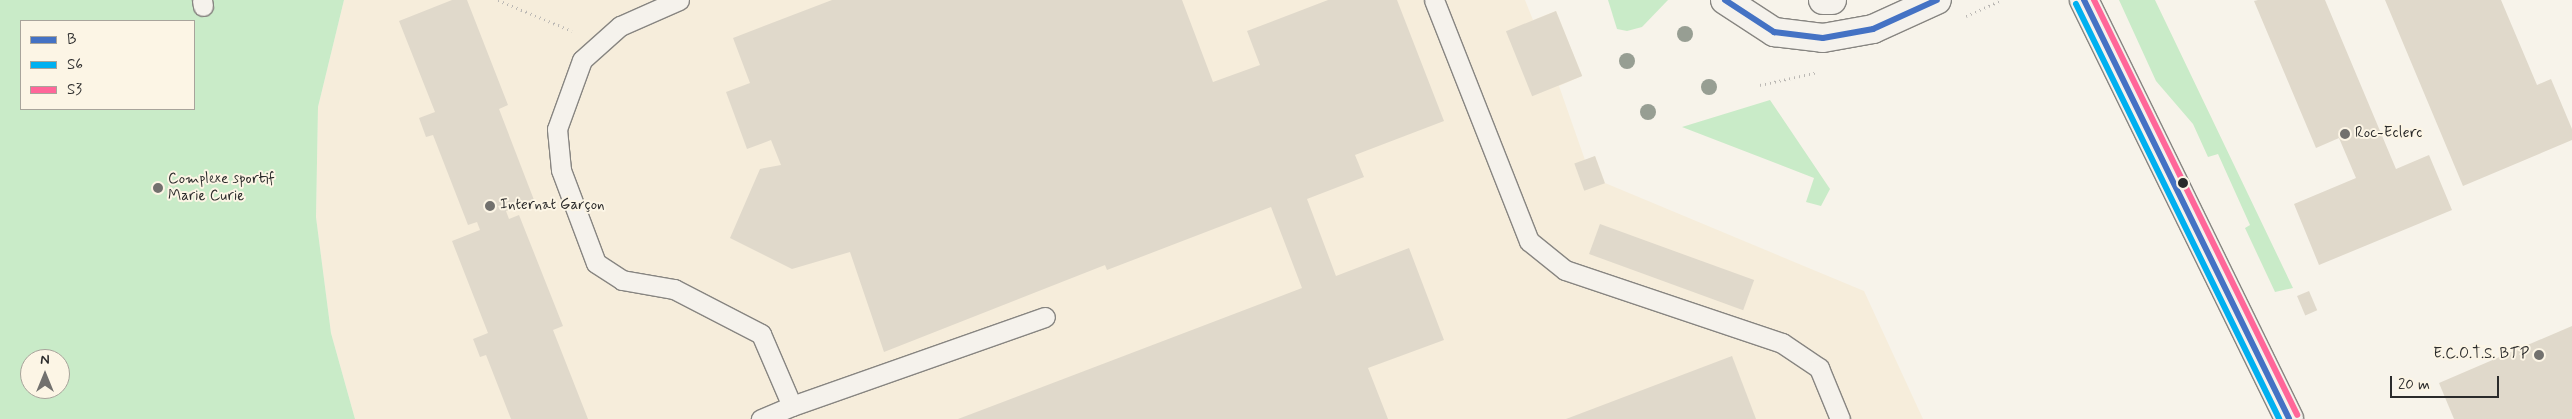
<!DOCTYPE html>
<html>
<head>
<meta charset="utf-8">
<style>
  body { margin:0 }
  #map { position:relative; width:2572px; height:419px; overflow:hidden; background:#f7f3ea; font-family:Mynerve,sans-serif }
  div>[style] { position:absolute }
  .built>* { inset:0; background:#f6eddb }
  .green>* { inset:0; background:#c9ebc8 }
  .building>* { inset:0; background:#e0d9cb; transform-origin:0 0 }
  .path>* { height:3px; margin-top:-1.5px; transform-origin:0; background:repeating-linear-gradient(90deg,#bbb8b4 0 1px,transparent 0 5px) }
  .roads { filter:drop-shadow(1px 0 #878581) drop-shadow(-1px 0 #878581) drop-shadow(0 1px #878581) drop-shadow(0 -1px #878581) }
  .lane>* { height:19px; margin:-9.5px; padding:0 9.5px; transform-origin:9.5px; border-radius:9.5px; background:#f5f2ec }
  .secondary>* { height:28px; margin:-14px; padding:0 14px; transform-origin:14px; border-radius:14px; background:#f5f2ec }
  .bus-1>* { height:6px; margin:-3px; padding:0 3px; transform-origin:3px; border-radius:3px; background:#4472c4 }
  .bus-2>* { height:6px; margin:-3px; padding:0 3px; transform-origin:3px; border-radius:3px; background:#00b0f0 }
  .bus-3>* { height:6px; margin:-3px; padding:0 3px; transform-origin:3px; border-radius:3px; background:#f69 }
  .trees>* { width:16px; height:16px; margin:-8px; border-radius:50%; background:#979e93 }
  .dots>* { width:14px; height:14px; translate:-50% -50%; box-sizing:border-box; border:2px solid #fcf5e5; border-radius:50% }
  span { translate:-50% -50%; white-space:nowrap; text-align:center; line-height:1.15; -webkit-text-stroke:4px #fcf5e5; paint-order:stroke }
  .poi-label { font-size:15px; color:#2b2b2b }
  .left { translate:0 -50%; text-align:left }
  .right { translate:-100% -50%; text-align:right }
  .legend { position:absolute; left:20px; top:20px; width:175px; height:90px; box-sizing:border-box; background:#fcf5e5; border:1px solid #a8a49b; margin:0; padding:6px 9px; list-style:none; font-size:15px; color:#2b2b2b }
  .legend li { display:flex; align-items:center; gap:10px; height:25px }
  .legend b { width:25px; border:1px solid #a8a49b }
  .north { position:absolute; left:20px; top:349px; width:50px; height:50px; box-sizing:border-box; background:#fcf5e5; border:1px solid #a8a49b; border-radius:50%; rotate:0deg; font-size:14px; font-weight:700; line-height:20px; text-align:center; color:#2b2b2b }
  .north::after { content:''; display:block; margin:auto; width:18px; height:22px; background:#72716e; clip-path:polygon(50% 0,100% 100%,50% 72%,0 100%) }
  .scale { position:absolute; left:2390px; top:376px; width:109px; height:22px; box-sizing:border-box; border:2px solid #2b2b2b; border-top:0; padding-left:6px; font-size:15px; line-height:18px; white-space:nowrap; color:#2b2b2b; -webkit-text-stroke:4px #fcf5e5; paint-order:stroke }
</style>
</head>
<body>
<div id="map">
  <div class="built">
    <i style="clip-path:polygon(344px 0,1525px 0,1533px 20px,1556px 11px,1582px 76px,1559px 86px,1585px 160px,1595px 156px,1605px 183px,1864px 291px,1923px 419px,355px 419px,331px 333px,316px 217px,318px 107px)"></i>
  </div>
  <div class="green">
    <i style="clip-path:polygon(evenodd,0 0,344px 0,318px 107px,316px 217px,331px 333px,355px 419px,0 419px,0 0,21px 21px,194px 21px,194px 109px,21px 109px,21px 21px,0 0,30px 359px,60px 359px,60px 389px,30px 389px,30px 359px)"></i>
    <i style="clip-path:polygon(1608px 0,1668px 0,1642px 27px,1627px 31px,1617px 29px)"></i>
    <i style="clip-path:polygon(2119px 0,2155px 0,2293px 288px,2275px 292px,2245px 228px,2250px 225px,2218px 154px,2208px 157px,2193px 124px,2156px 81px)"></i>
    <i style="clip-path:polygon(1770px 100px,1830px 189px,1821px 206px,1806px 202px,1814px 178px,1682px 127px)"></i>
  </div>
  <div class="building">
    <i style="clip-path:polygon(452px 0,467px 0,508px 105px,499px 109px,534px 200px,506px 211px,509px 219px,519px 215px,563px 326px,553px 330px,588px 419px,511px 419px,486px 355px,480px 357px,473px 339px,488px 333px,452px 241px,480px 230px,477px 222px,468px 225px,433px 135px,426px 137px,419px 118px,435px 112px,399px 21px)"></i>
    <i style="clip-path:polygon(832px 0,1182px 0,1213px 82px,1260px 65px,1247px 31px,1328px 0,1397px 0,1444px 121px,1355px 155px,1364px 177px,1307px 199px,1336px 276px,1409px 248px,1444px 340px,1368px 368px,1388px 419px,958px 419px,1302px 288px,1271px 207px,1107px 270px,1105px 265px,884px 352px,850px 252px,792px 269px,730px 238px,760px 169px,781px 165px,771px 140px,747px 149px,726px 92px,750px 83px,733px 38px)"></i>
    <i style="clip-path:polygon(2258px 0,2325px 0,2396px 169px,2429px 155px,2452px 210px,2319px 265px,2294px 204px,2356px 178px,2339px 138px,2316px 148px,2254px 1px)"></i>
    <i style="clip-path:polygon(2385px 0,2501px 0,2537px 85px,2551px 79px,2572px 129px,2572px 140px,2463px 186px)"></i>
    <i style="left:1556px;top:11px;width:70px;height:54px;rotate:68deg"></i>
    <i style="left:1595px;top:156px;width:29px;height:22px;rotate:70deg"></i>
    <i style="left:1600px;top:224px;width:164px;height:32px;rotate:20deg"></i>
    <i style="left:2309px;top:291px;width:21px;height:13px;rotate:67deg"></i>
    <i style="clip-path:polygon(2572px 326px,2572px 419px,2454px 419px,2439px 383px)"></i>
    <i style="clip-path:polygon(1732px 356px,1756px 419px,1566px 419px)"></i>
  </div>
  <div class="path">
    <i style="left:498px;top:0;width:80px;rotate:22.7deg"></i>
    <i style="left:1966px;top:16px;width:39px;rotate:-24deg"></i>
    <i style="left:1760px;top:85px;width:59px;rotate:-12.6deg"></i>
  </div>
  <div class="roads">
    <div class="lane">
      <i style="left:202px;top:0;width:6px;rotate:81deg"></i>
      <i style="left:679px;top:0;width:64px;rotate:156.2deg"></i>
      <i style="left:620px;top:26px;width:51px;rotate:138.2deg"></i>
      <i style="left:582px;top:60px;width:73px;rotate:109.9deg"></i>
      <i style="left:557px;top:129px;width:41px;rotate:84.4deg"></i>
      <i style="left:561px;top:170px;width:99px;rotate:69.4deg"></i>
      <i style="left:596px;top:263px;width:31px;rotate:33deg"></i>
      <i style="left:622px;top:280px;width:53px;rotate:9.8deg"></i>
      <i style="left:674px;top:289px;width:98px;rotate:27.3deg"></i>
      <i style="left:761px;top:334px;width:78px;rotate:66.7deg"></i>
      <i style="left:792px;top:406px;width:34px;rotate:157deg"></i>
      <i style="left:1434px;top:0;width:259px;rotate:68.5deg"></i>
      <i style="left:1529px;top:241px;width:46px;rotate:38.9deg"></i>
      <i style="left:1565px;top:270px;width:229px;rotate:18.6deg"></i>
      <i style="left:1782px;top:343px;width:45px;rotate:34deg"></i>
      <i style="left:1819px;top:368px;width:55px;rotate:67.6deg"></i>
      <i style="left:792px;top:406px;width:268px;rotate:-19.4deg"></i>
    </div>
    <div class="secondary">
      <i style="left:1725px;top:0;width:59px;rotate:33.1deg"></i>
      <i style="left:1774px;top:32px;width:49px;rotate:7deg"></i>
      <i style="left:1823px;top:38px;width:51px;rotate:-10.2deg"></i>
      <i style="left:1873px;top:29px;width:70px;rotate:-24.4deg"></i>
      <i style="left:1823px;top:0;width:9px"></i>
      <i style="left:2084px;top:0;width:466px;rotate:63.9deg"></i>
    </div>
  </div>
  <div class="bus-1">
    <i style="left:1725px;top:0;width:59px;rotate:33.1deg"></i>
    <i style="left:1774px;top:32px;width:49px;rotate:7deg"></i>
    <i style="left:1823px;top:38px;width:51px;rotate:-10.2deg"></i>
    <i style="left:1873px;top:29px;width:70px;rotate:-24.4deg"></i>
    <i style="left:2084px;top:0;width:466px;rotate:63.9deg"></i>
  </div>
  <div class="bus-2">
    <i style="left:2076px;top:4px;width:462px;rotate:63.9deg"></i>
  </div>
  <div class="bus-3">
    <i style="left:2094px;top:0;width:462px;rotate:63.9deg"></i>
  </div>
  <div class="trees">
    <i style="left:1685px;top:34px"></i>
    <i style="left:1627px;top:61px"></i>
    <i style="left:1709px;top:87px"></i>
    <i style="left:1648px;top:112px"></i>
  </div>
  <div class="dots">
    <i style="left:2345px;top:134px;background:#72716e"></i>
    <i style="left:2183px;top:183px;background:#2b2b2b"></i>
    <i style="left:158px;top:188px;background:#72716e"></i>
    <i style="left:490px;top:206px;background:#72716e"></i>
    <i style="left:2539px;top:355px;background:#72716e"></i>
  </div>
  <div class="poi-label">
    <span class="left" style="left:2355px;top:134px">Roc-Eclerc</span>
    <span class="left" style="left:168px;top:188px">Complexe sportif<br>Marie Curie</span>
    <span class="left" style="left:500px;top:206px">Internat Garçon</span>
    <span class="right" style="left:2529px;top:355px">E.C.O.T.S. BTP</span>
  </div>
  <ul class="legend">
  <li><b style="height:6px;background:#4472c4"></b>B</li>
  <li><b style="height:6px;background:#00b0f0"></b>S6</li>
  <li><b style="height:6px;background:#f69"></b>S3</li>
  </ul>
  <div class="north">N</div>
  <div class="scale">20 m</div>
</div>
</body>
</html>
